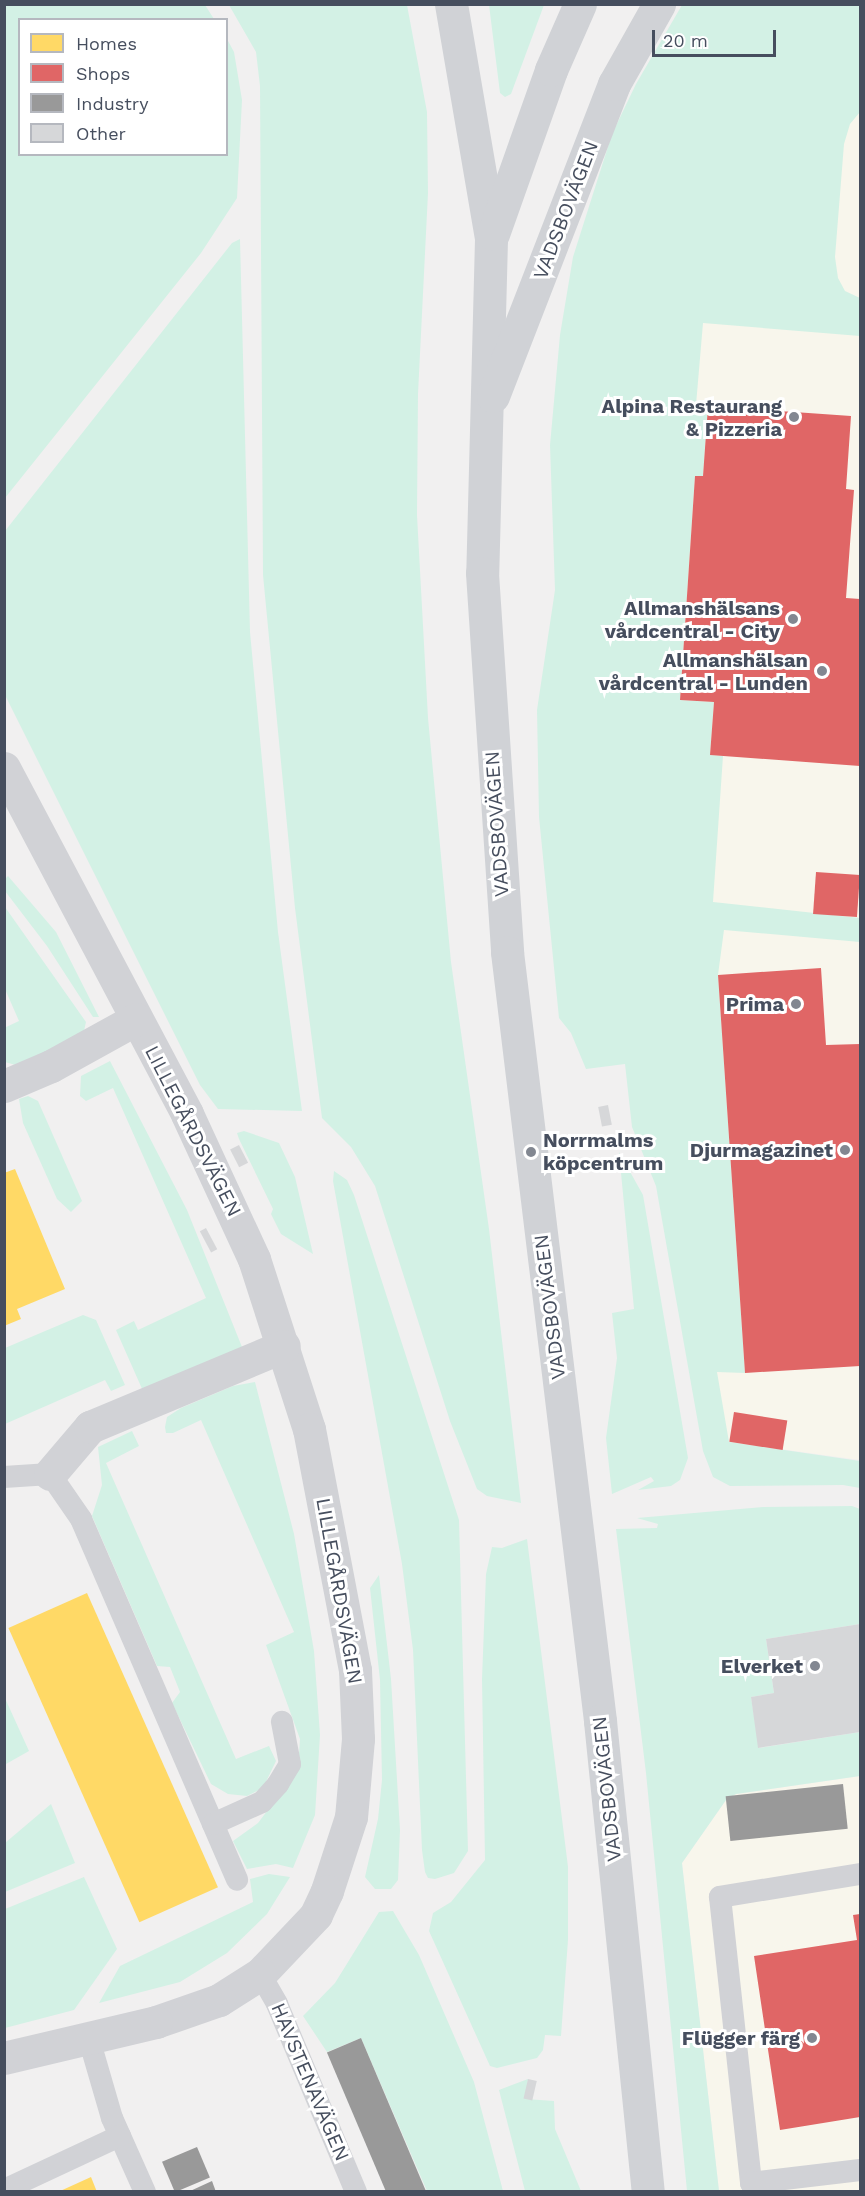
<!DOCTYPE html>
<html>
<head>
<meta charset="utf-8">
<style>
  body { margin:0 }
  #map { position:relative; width:865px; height:2196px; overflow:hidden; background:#f1f0f0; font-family:"Work Sans",sans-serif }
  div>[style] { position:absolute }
  .commercial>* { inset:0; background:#f8f6ec }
  .green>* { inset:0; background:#d3f1e5 }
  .homes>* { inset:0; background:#ffd966; transform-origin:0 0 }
  .shops>* { inset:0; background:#e06666; transform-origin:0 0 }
  .industry>* { inset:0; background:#999; transform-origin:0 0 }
  .building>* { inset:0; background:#d6d7d9; transform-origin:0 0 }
  .service>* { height:22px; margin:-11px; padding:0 11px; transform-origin:11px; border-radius:11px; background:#d1d2d6 }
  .minor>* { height:33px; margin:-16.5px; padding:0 16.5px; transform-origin:16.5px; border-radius:16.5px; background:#d1d2d6 }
  .secondary>* { height:33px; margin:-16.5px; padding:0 16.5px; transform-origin:16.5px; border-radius:16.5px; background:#d0d2d6 }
  .dots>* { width:16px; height:16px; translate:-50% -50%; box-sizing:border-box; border:3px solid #fff; border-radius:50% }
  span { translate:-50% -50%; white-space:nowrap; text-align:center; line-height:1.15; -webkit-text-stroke:6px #fff; paint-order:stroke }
  .street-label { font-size:20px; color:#464e5e }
  .poi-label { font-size:20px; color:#464e5e; font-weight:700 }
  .right { translate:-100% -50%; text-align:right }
  .left { translate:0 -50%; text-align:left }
  .frame { position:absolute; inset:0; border:6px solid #464e5e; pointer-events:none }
  .legend { position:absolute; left:18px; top:18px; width:210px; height:138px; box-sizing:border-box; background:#fff; border:2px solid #b5b8bf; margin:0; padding:8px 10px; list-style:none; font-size:18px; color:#464e5e }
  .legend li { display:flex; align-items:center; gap:12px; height:30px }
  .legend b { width:30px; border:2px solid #b5b8bf }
  .scale { position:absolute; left:652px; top:30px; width:124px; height:27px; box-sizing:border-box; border:3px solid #464e5e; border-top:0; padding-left:8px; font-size:18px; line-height:21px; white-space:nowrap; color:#464e5e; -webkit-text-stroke:4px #fff; paint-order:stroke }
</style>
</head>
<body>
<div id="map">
  <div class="commercial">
    <i style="clip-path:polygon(860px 5px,860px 1460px,729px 1442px,696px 1330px,639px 275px)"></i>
    <i style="clip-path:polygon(860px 1776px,860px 2191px,719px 2191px,682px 1863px,726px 1800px,736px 1794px)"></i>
  </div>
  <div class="green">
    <i style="clip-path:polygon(5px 4px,205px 5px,214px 19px,20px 20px,20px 154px,226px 154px,227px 39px,234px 52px,242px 100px,237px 198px,201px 253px,5px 498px)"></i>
    <i style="clip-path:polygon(229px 5px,407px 5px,427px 112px,428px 193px,418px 394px,417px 515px,428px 718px,451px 962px,489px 1229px,521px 1503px,487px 1496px,477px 1489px,450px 1421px,375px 1186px,351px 1147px,322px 1118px,295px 908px,263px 575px,260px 86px,256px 52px)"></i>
    <i style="clip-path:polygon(489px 5px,544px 5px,511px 94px,505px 97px,500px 93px)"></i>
    <i style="clip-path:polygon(682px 5px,860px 5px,860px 112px,850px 124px,844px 144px,835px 257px,838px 278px,845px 291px,860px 298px,860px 336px,703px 323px,696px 405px,708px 406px,703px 476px,695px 476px,680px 700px,714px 702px,710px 755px,723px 756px,713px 902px,860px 918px,860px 942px,724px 930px,718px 975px,745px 1373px,717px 1372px,729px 1442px,860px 1461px,860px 1488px,843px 1485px,730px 1486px,713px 1477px,703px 1451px,656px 1186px,632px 1127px,625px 1064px,586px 1069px,571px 1033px,559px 1018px,539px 817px,537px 710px,555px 590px,550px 445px,560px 335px,573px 257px,612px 134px,636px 84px)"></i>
    <i style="clip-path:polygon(240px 239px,250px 632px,278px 932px,302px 1111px,218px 1109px,200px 1085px,5px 695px,5px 531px,232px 243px)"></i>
    <i style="clip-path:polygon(8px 876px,56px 932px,99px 1017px,93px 1017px,47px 946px,5px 891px,5px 879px)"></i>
    <i style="clip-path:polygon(5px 907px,86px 1022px,84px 1031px,19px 1066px,5px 1062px,4px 1028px,19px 1021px,5px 989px)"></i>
    <i style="clip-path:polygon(110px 1061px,187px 1210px,242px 1347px,143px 1391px,116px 1330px,134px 1321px,138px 1330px,206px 1298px,113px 1088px,86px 1101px,80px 1096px,81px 1076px)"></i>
    <i style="clip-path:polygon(28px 1096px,38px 1101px,82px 1201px,71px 1212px,57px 1199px,23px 1123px,19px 1099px)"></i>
    <i style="clip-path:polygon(244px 1131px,279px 1143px,295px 1177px,313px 1254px,281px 1234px,271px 1214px,273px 1209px,239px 1139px,237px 1133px)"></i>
    <i style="clip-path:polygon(619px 1152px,643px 1195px,688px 1458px,680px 1480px,671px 1486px,638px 1490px,654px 1481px,651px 1477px,612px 1494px,606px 1438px,617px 1358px,612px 1313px,634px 1309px)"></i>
    <i style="clip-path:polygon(334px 1171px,347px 1180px,354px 1195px,459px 1520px,468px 1851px,454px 1873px,435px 1879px,428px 1878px,425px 1872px,422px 1850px,413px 1650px,402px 1564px,333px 1181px)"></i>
    <i style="clip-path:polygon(83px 1315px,96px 1320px,125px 1385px,111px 1391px,105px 1380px,5px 1424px,5px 1348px)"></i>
    <i style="clip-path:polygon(255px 1382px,294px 1534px,314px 1651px,320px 1735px,315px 1815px,293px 1868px,276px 1864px,247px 1869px,233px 1841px,258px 1823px,298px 1770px,300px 1739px,266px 1645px,294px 1632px,201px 1420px,173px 1433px,166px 1433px,165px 1427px,167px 1417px,181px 1408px,233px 1386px)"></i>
    <i style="clip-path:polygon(132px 1431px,139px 1446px,106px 1463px,236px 1759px,269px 1746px,276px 1761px,263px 1788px,247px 1796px,228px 1794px,211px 1784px,172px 1703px,180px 1692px,170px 1667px,157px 1666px,92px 1516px,102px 1485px,98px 1447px)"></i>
    <i style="clip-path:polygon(852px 1506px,860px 1509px,860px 1624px,766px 1639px,774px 1693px,751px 1697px,759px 1748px,860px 1732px,860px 1776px,736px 1794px,726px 1800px,682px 1863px,719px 2191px,687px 2191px,646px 1773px,616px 1529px,657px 1528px,658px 1524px,637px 1518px,763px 1507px)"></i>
    <i style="clip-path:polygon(527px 1539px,568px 1867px,568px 1940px,561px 2036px,545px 2035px,543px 2050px,537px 2058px,497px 2068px,490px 2066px,429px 1931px,433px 1913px,451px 1902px,485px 1860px,482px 1679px,486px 1574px,492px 1547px,502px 1548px)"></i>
    <i style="clip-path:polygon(379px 1575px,391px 1679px,400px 1830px,398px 1880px,391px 1889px,375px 1889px,365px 1877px,378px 1819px,382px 1780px,380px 1680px,370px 1588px)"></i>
    <i style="clip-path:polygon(4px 1696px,29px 1751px,6px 1764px,4px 1763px)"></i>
    <i style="clip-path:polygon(51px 1804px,75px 1863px,5px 1892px,5px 1843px)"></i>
    <i style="clip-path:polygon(269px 1874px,290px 1877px,267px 1914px,227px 1953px,180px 1982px,99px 2003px,120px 1966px,253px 1902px,250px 1879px)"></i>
    <i style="clip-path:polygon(84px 1877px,117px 1949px,74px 2010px,5px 2028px,5px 1909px)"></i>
    <i style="clip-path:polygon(393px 1911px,419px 1955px,474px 2082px,503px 2191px,427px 2191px,361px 2038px,327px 2052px,303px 2016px,335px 1983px,379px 1912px)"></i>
    <i style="clip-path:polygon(528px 2079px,526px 2099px,554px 2101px,555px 2129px,581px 2191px,525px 2191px,499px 2090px)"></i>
  </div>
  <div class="homes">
    <i style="clip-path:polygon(15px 1169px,65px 1289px,17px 1309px,21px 1319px,4px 1326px,4px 1173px)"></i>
    <i style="left:87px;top:1593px;width:322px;height:86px;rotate:66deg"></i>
    <i style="clip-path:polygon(91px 2177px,97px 2192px,58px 2192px)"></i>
  </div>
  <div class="shops">
    <i style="clip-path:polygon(708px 406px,851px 416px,846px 489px,854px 490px,846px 598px,860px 599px,860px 766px,710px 755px,714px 702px,680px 700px,695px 476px,703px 476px)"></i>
    <i style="left:816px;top:872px;width:44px;height:42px;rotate:4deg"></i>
    <i style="clip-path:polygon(821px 968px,826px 1045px,860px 1044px,860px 1366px,745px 1373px,718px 975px)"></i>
    <i style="left:734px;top:1412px;width:54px;height:30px;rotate:9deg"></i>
    <i style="clip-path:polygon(860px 1914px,860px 2117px,780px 2130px,754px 1956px,857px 1940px,853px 1915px)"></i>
  </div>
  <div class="industry">
    <i style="left:843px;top:1784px;width:45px;height:118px;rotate:84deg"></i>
    <i style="left:361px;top:2038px;width:168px;height:37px;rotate:67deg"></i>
    <i style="left:197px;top:2147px;width:33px;height:38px;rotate:67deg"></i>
    <i style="clip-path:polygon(212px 2181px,216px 2192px,188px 2192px)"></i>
  </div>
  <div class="building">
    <i style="left:608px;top:1105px;width:20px;height:10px;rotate:79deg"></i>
    <i style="left:239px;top:1145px;width:20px;height:10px;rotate:63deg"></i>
    <i style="left:206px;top:1228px;width:24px;height:7px;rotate:62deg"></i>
    <i style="clip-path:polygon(860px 1624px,860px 1732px,758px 1748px,751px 1697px,774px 1693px,766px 1639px)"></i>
    <i style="left:528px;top:2079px;width:9px;height:20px;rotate:13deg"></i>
  </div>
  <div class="service">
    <i style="left:4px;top:1477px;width:46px;rotate:-3.7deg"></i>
    <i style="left:50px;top:1474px;width:55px;rotate:55.4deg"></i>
    <i style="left:81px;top:1519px;width:393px;rotate:66.6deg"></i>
    <i style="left:213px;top:1824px;width:54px;rotate:-24.2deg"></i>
    <i style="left:262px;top:1802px;width:24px;rotate:-48deg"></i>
    <i style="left:278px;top:1784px;width:23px;rotate:-59deg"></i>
    <i style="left:290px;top:1764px;width:43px;rotate:-100.8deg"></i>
    <i style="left:860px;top:1874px;width:142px;rotate:170.7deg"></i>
    <i style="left:720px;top:1897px;width:288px;rotate:83.8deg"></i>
    <i style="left:751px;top:2183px;width:110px;rotate:-6.8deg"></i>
    <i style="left:260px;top:1974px;width:34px;rotate:60deg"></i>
    <i style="left:277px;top:2004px;width:204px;rotate:67.2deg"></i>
    <i style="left:89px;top:2039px;width:82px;rotate:73.8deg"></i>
    <i style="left:112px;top:2118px;width:81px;rotate:66deg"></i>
    <i style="left:4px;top:2190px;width:128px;rotate:-25deg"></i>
  </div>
  <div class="minor">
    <i style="left:4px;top:768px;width:391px;rotate:62.1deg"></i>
    <i style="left:187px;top:1114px;width:160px;rotate:65.2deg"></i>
    <i style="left:254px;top:1259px;width:179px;rotate:72.1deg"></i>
    <i style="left:309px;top:1429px;width:245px;rotate:79.2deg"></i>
    <i style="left:355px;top:1670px;width:69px;rotate:87.5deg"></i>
    <i style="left:358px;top:1739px;width:78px;rotate:95.1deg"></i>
    <i style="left:351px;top:1817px;width:78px;rotate:108deg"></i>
    <i style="left:327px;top:1891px;width:26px;rotate:115deg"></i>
    <i style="left:316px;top:1915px;width:81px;rotate:133.5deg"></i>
    <i style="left:260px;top:1974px;width:49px;rotate:147.6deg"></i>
    <i style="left:219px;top:2000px;width:67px;rotate:160.8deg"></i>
    <i style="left:156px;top:2022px;width:156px;rotate:166.7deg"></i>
    <i style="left:4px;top:1086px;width:51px;rotate:-23.1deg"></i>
    <i style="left:51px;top:1066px;width:97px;rotate:-28.9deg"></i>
    <i style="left:50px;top:1474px;width:62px;rotate:-49.6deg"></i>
    <i style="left:90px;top:1427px;width:210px;rotate:-22.7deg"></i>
  </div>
  <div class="secondary">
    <i style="left:451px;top:4px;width:238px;rotate:80.3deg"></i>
    <i style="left:491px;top:239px;width:334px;rotate:91.5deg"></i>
    <i style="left:482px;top:573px;width:380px;rotate:86.2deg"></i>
    <i style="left:507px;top:952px;width:775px;rotate:83.1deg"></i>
    <i style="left:600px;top:1721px;width:473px;rotate:84.2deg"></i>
    <i style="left:493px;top:234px;width:174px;rotate:-70.5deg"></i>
    <i style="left:551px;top:70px;width:72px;rotate:-66.3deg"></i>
    <i style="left:493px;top:396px;width:335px;rotate:-68.8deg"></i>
    <i style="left:614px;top:84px;width:92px;rotate:-60.6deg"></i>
  </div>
  <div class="dots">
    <i style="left:794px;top:417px;background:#828791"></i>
    <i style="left:793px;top:619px;background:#828791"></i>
    <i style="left:822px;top:671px;background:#828791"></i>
    <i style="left:796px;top:1004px;background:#828791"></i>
    <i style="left:845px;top:1150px;background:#828791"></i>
    <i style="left:531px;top:1152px;background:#828791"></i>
    <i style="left:815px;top:1666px;background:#828791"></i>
    <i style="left:812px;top:2038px;background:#828791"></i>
  </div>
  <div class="street-label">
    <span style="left:566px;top:210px;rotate:-69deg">VADSBOVÄGEN</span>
    <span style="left:497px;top:824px;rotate:-94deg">VADSBOVÄGEN</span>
    <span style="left:193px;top:1131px;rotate:63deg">LILLEGÅRDSVÄGEN</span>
    <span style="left:550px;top:1307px;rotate:-97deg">VADSBOVÄGEN</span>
    <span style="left:339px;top:1591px;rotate:80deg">LILLEGÅRDSVÄGEN</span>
    <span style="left:607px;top:1789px;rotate:-96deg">VADSBOVÄGEN</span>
    <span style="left:310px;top:2082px;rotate:67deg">HAVSTENAVÄGEN</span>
  </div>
  <div class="poi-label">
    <span class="right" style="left:782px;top:418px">Alpina Restaurang<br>&amp; Pizzeria</span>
    <span class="right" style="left:780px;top:620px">Allmanshälsans<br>vårdcentral - City</span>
    <span class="right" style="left:808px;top:672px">Allmanshälsan<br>vårdcentral - Lunden</span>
    <span class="right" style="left:784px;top:1004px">Prima</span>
    <span class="left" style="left:543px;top:1152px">Norrmalms<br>köpcentrum</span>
    <span class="right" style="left:833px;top:1150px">Djurmagazinet</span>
    <span class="right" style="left:803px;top:1666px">Elverket</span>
    <span class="right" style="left:800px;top:2038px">Flügger färg</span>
  </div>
  <div class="frame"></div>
  <ul class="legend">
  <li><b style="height:16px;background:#ffd966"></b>Homes</li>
  <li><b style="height:16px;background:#e06666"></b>Shops</li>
  <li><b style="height:16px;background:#999"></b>Industry</li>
  <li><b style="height:16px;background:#d6d7d9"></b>Other</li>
  </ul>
  <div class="scale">20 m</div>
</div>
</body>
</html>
